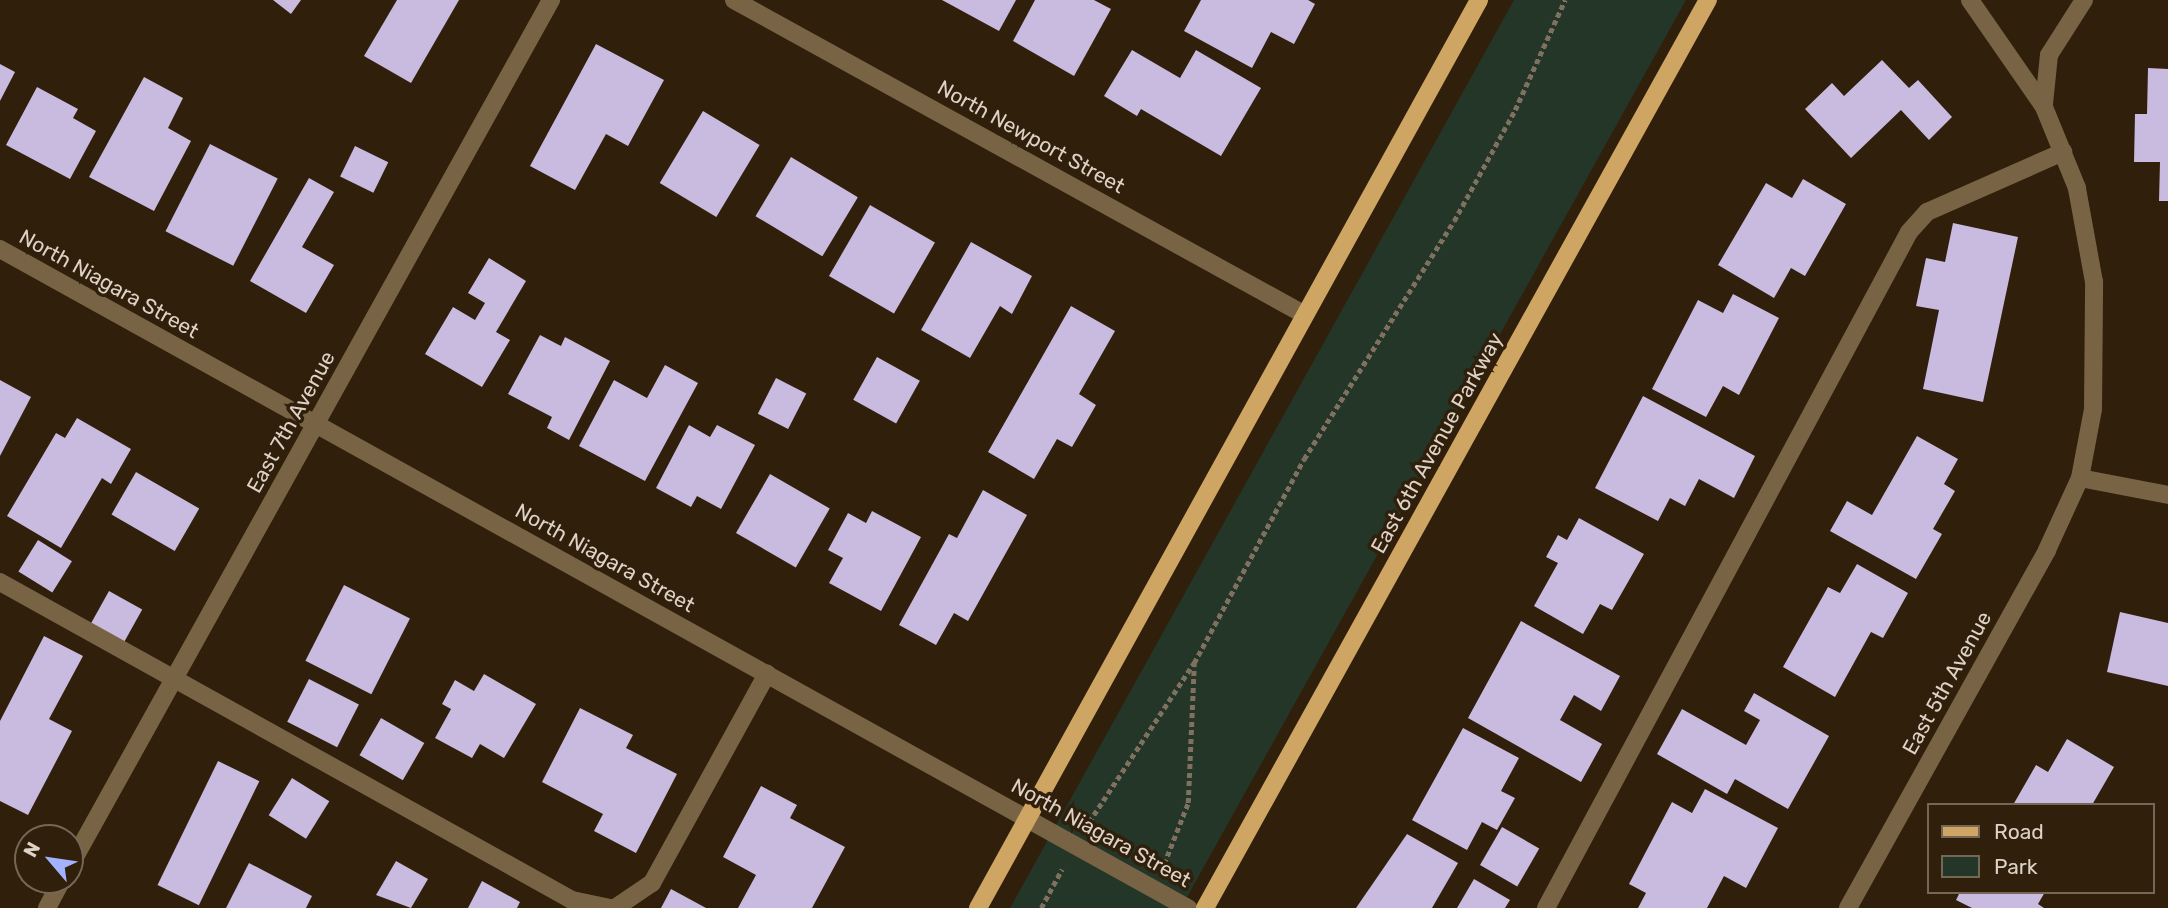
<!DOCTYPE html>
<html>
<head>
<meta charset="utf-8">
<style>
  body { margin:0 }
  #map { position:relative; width:2168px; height:908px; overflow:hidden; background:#2f1f0b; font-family:Rubik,sans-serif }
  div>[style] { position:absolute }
  .green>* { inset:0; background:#243627 }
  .building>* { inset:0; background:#c9badf; transform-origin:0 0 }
  .path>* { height:4.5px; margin-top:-2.25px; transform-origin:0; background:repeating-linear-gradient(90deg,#7f7060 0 5px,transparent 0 8.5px) }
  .minor>* { height:18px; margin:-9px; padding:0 9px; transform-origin:9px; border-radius:9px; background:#786445 }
  .major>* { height:18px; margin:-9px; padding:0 9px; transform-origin:9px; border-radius:9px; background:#cfa564 }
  span { translate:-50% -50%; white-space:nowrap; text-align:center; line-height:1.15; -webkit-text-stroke:7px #2f1f0b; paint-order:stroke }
  .street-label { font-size:21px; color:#ded2c6 }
  .legend { position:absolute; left:1927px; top:803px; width:228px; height:91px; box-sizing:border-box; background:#2f1f0b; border:2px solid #756756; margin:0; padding:9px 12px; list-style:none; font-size:21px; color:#ded2c6 }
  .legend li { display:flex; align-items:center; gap:14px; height:35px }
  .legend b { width:35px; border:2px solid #756756 }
  .north { position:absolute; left:14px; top:824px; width:70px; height:70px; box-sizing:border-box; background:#2f1f0b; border:2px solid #756756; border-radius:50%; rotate:299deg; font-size:19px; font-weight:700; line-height:28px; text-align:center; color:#ded2c6 }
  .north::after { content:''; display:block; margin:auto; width:24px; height:32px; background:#a3b2fd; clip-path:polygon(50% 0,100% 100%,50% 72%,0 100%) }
</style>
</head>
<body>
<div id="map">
  <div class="green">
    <i style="clip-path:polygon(1514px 0,1686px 0,1181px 908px,1010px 908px)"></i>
  </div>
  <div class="building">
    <i style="clip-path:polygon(273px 0,301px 0,291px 14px)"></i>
    <i style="clip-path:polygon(397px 0,459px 0,411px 83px,364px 56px)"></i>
    <i style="clip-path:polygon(942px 0,1016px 0,999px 31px)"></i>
    <i style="clip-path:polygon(1035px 0,1094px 0,1111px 9px,1074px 76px,1013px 41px)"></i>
    <i style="clip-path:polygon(1201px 0,1308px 0,1315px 4px,1294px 44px,1271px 32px,1252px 68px,1184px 31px)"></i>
    <i style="clip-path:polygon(596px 44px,664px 80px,628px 146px,606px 134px,575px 190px,530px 166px)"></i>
    <i style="clip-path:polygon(1132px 50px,1180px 78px,1196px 50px,1261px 88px,1221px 156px,1141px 109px,1137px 116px,1104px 96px)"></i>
    <i style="clip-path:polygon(1882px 60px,1909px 88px,1918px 80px,1952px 117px,1929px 140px,1901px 110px,1851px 158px,1805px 109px,1832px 83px,1844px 96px)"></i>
    <i style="clip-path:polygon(0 64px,15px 72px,0 101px)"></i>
    <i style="clip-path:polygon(2148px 68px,2168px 69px,2168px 201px,2159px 201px,2160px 162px,2134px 162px,2135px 114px,2147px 114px)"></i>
    <i style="clip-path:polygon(144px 77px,183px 98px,168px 128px,191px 141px,154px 211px,89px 177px)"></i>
    <i style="clip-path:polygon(37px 87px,78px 109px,73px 118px,96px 131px,70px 179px,6px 145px)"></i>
    <i style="left:703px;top:111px;width:66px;height:84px;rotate:31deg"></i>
    <i style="left:210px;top:144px;width:76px;height:98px;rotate:27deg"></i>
    <i style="left:355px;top:146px;width:37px;height:34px;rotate:26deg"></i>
    <i style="left:791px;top:157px;width:78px;height:69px;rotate:31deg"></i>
    <i style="clip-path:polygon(309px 178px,334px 192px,302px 247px,334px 265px,306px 313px,250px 281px)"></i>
    <i style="clip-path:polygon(1803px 179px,1846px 204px,1805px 276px,1791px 268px,1774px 298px,1718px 265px,1766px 183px,1792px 198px)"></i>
    <i style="left:870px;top:205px;width:75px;height:82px;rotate:30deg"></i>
    <i style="clip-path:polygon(1953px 223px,2018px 237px,1983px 402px,1923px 389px,1939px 310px,1916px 306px,1926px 258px,1945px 262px)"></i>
    <i style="clip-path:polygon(971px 242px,1032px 276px,1012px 314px,1000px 306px,970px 358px,921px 330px)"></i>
    <i style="clip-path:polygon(489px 258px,526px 281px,496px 332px,510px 340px,482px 387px,425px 354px,453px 307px,475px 320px,485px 303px,468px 293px)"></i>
    <i style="clip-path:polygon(1733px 294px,1779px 318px,1739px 395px,1723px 386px,1706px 417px,1652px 389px,1698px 300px,1723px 313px)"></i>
    <i style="clip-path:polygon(1071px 306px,1115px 331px,1079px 394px,1096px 405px,1072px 447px,1057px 439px,1034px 479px,988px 452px)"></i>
    <i style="clip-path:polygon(540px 335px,561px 346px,565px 337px,610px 361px,569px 440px,547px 428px,552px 417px,508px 394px)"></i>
    <i style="left:877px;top:357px;width:49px;height:49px;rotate:29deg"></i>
    <i style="clip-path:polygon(665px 365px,698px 383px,645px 481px,579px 446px,614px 380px,647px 398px)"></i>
    <i style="left:776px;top:378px;width:34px;height:40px;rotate:27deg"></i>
    <i style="clip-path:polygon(0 380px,31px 397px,0 456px)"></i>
    <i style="clip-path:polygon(1643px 396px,1755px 456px,1734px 498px,1699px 479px,1685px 506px,1670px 498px,1658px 521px,1595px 488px)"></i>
    <i style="clip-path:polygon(77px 418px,131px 449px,111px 484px,102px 478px,61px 548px,7px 516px,56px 433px,65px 438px)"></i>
    <i style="clip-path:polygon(689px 425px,710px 437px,717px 425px,755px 445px,721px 509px,697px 496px,691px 507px,656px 488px)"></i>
    <i style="clip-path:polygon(1917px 436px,1958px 459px,1944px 484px,1955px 491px,1933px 529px,1942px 534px,1916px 579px,1830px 531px,1847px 501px,1872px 515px)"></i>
    <i style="left:136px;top:472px;width:73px;height:49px;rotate:30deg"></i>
    <i style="left:770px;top:474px;width:69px;height:68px;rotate:30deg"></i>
    <i style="clip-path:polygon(983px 490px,1027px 515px,968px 621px,954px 613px,936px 645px,899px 625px,949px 534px,957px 538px)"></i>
    <i style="clip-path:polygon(872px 511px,921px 537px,881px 611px,829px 583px,843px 558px,828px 550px,848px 513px,866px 523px)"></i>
    <i style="clip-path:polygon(1579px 518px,1644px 554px,1612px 610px,1600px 604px,1583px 634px,1534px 606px,1558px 563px,1546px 557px,1558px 535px,1567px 540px)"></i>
    <i style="left:38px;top:540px;width:40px;height:37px;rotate:32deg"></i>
    <i style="clip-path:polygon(1857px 564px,1908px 593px,1883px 638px,1871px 632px,1835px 697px,1783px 667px,1828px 587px,1840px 593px)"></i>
    <i style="left:344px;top:585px;width:74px;height:85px;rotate:27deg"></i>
    <i style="left:109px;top:591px;width:38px;height:39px;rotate:29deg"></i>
    <i style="clip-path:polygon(2120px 612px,2168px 623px,2168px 686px,2107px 672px)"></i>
    <i style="clip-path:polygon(1521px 621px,1620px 676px,1601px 711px,1574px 695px,1560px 720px,1602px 744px,1581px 782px,1468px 718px)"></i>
    <i style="clip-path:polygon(44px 636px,83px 656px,49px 719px,72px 731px,28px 815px,0 801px,0 721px)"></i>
    <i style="clip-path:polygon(484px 674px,536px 704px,504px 758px,480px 744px,472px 758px,435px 738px,451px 709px,442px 704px,455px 680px,474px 691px)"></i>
    <i style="left:309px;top:679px;width:56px;height:48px;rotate:27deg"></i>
    <i style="clip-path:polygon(1754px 693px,1829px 736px,1788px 809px,1735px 779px,1727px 794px,1657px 754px,1682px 709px,1746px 745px,1760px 720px,1744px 711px)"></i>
    <i style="clip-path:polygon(580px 708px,633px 735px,626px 748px,677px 774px,636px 853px,594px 831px,603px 814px,542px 782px)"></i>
    <i style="left:381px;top:718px;width:50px;height:43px;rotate:30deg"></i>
    <i style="clip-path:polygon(1463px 728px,1519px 758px,1501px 791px,1515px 798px,1497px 830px,1482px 822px,1467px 850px,1412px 820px)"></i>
    <i style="clip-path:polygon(2067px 739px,2114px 767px,2092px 805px,2013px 805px,2036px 765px,2048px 772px)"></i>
    <i style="left:218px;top:761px;width:46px;height:138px;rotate:26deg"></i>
    <i style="left:292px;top:778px;width:44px;height:44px;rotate:32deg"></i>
    <i style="clip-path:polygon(761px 786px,797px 805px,790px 818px,845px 847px,812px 908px,738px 908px,756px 875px,723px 857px)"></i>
    <i style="clip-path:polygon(1705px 789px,1778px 828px,1746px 888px,1724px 876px,1707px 908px,1638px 908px,1646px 893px,1629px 884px,1672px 802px,1692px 813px)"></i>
    <i style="left:1502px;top:827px;width:43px;height:44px;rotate:30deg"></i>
    <i style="clip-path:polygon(1407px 834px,1458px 863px,1432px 908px,1356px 908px)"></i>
    <i style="clip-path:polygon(396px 861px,428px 879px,411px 908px,376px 895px)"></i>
    <i style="clip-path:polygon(249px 863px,312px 896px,306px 908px,226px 908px)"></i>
    <i style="clip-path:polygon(1474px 879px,1510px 900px,1505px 908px,1457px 908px)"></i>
    <i style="clip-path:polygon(482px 881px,520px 902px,517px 908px,468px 908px)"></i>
    <i style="clip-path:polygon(671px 889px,706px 908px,661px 908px)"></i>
    <i style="clip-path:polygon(1960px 892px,2045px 892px,2038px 904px,2044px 908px,1972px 908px,1956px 900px)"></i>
  </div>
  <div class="path">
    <i style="left:1089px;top:822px;width:191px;rotate:-56.6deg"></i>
    <i style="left:1194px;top:663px;width:232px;rotate:-61.7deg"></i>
    <i style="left:1304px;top:459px;width:281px;rotate:-57.8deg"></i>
    <i style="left:1454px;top:221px;width:127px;rotate:-61.2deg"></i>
    <i style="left:1515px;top:110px;width:121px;rotate:-65.6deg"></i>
    <i style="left:1164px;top:864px;width:66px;rotate:-68.5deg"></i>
    <i style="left:1188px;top:803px;width:139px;rotate:-87.5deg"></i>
    <i style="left:1041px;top:908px;width:44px;rotate:-61.7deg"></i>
  </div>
  <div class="minor">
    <i style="left:734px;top:0;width:652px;rotate:28.88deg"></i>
    <i style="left:2044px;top:104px;width:49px;rotate:-84.2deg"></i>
    <i style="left:2049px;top:55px;width:65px;rotate:-57.5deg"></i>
    <i style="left:0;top:249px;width:1359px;rotate:29.02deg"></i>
    <i style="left:2080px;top:478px;width:90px;rotate:10.9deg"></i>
    <i style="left:0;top:582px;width:654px;rotate:29.07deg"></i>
    <i style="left:572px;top:900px;width:39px;rotate:12deg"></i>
    <i style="left:70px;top:866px;width:991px;rotate:-60.95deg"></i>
    <i style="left:47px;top:908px;width:32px;rotate:-62deg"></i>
    <i style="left:615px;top:908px;width:45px;rotate:-34deg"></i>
    <i style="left:652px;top:883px;width:239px;rotate:-61.2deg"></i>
    <i style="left:1546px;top:908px;width:767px;rotate:-61.76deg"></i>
    <i style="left:1909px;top:232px;width:27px;rotate:-48deg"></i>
    <i style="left:1927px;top:212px;width:149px;rotate:-23.8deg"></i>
    <i style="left:1848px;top:908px;width:410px;rotate:-60.9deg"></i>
    <i style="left:2047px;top:550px;width:79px;rotate:-65.4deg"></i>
    <i style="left:2080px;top:478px;width:70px;rotate:-79.3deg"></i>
    <i style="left:2093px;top:409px;width:127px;rotate:-89.5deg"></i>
    <i style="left:2094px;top:282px;width:96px;rotate:-100.3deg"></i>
    <i style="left:2077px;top:188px;width:87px;rotate:-112.2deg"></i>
    <i style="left:2044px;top:107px;width:130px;rotate:-124.7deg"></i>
  </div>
  <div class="major">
    <i style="left:978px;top:908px;width:1037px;rotate:-61.11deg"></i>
    <i style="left:1205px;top:908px;width:1038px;rotate:-61.02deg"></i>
  </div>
  <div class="street-label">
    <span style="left:1031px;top:137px;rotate:29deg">North Newport Street</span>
    <span style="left:109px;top:284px;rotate:29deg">North Niagara Street</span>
    <span style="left:291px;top:422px;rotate:-61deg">East 7th Avenue</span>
    <span style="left:1437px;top:443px;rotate:-61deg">East 6th Avenue Parkway</span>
    <span style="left:605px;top:558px;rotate:29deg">North Niagara Street</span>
    <span style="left:1947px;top:683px;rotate:-61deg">East 5th Avenue</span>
    <span style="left:1101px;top:833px;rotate:29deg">North Niagara Street</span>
  </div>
  <ul class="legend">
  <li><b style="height:9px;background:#cfa564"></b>Road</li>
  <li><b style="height:19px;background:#243627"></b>Park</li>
  </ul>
  <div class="north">N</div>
</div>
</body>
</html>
